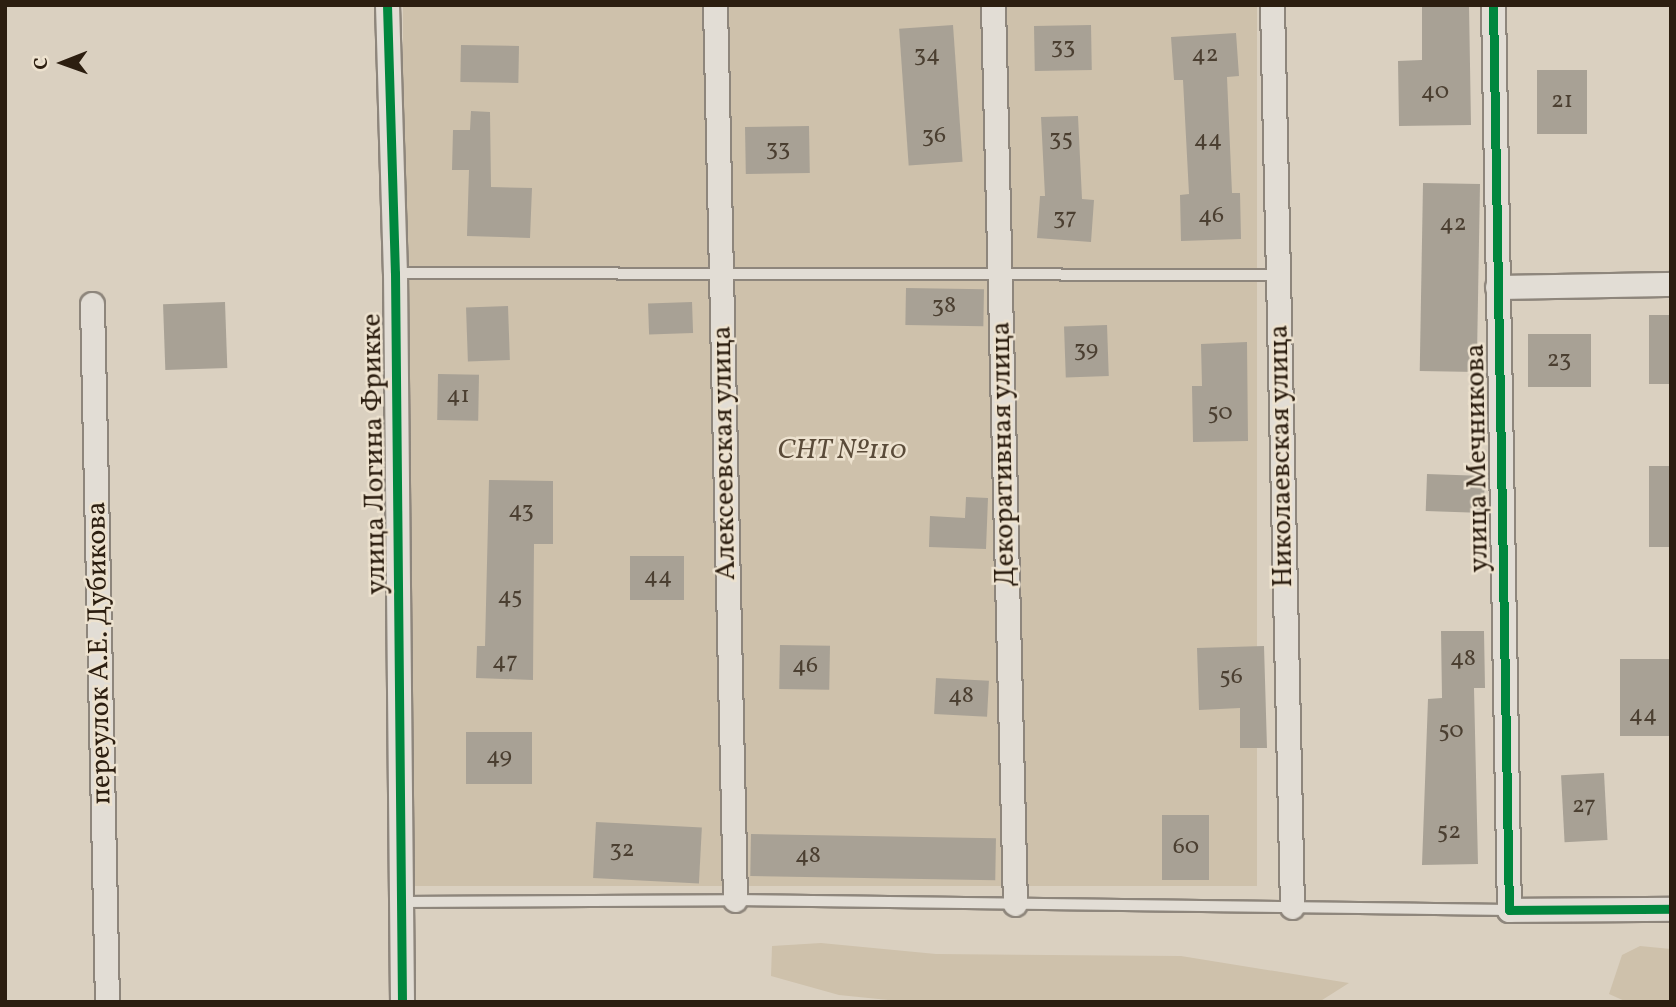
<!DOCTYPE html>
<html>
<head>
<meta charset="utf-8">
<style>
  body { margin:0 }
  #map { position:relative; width:1676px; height:1007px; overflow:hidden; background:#dad0c0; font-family:Vollkorn,serif }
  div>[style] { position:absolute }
  .green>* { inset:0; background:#cec1ab; transform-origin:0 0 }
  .building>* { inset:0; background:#a8a195; transform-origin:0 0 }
  .roads { filter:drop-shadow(2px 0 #8e867c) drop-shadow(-2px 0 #8e867c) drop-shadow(0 2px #8e867c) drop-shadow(0 -2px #8e867c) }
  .lane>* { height:10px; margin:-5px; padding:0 5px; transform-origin:5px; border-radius:5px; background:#e2ddd5 }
  .street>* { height:23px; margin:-11.5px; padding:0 11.5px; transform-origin:11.5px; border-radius:11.5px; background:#e2ddd5 }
  .cycleway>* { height:9px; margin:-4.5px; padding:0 4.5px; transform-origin:4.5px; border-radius:4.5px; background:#00873e }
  span { translate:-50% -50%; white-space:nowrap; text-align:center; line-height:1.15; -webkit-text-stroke:5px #ede2cf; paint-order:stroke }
  .number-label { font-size:24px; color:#4b3f31 }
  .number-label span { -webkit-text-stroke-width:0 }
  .park-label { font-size:28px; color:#5a4b39; font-style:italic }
  .street-label { font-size:28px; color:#2c1e10 }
  .frame { position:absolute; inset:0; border:7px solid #2c1e10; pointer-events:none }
  .north { position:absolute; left:28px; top:28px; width:70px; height:70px; -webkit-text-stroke:5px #ede2cf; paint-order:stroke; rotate:269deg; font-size:19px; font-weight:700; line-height:28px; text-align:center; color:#2c1e10 }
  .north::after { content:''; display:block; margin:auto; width:24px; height:32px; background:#2c1e10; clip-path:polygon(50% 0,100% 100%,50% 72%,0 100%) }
</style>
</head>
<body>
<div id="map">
  <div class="green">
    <i style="left:403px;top:5px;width:854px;height:881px"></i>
    <i style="clip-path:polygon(821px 943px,936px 954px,1181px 956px,1349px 983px,1319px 1002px,908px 1002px,839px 995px,771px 976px,772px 946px)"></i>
    <i style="clip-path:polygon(1640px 946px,1671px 949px,1671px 1002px,1627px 1002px,1609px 994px,1622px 955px)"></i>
  </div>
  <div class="building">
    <i style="clip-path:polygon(1422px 5px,1469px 5px,1471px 125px,1399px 126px,1398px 61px,1422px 60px)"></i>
    <i style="left:953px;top:25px;width:137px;height:54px;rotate:86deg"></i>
    <i style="left:1091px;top:25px;width:45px;height:57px;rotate:89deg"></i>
    <i style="clip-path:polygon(1236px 33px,1239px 76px,1227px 77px,1232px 193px,1240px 193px,1241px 239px,1181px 241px,1180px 195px,1189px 194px,1183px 80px,1174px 80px,1171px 37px)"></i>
    <i style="left:461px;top:45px;width:58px;height:37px;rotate:1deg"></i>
    <i style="left:1537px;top:70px;width:50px;height:64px"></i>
    <i style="clip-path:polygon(471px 111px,490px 112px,491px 187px,532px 188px,530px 238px,467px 236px,469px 170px,452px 170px,453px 130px,470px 130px)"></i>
    <i style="clip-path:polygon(1078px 116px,1082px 199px,1094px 200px,1091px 242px,1037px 238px,1040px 196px,1045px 196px,1041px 117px)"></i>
    <i style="left:809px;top:126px;width:47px;height:64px;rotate:89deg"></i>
    <i style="left:1480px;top:184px;width:188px;height:57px;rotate:91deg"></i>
    <i style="left:906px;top:288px;width:78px;height:37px;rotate:1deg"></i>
    <i style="left:225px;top:302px;width:66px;height:62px;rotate:88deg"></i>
    <i style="left:692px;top:302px;width:31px;height:44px;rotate:88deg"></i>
    <i style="left:508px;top:306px;width:54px;height:42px;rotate:88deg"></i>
    <i style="left:1649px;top:315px;width:22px;height:69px"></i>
    <i style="left:1107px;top:325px;width:51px;height:43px;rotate:88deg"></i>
    <i style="left:1591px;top:334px;width:53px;height:63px;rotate:90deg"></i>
    <i style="clip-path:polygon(1247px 342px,1248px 441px,1193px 442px,1192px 386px,1202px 386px,1201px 344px)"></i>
    <i style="left:438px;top:374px;width:41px;height:46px;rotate:1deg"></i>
    <i style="left:1671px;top:466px;width:81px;height:22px;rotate:90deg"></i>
    <i style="left:1427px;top:474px;width:58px;height:37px;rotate:2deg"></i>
    <i style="clip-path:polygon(489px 480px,553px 481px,553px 544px,534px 544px,533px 680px,476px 678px,477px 646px,485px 646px)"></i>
    <i style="clip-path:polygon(966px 497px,988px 498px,986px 549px,929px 547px,930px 516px,965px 518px)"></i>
    <i style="left:630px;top:556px;width:54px;height:44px"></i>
    <i style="clip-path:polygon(1441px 631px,1484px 631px,1485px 688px,1474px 688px,1478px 864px,1422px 865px,1428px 699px,1442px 698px)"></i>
    <i style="left:780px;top:645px;width:50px;height:44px;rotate:1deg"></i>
    <i style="clip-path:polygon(1264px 646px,1267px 748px,1240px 748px,1240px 708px,1199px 710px,1197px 648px)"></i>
    <i style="left:1620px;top:659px;width:51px;height:77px"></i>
    <i style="left:936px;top:678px;width:53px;height:36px;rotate:3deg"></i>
    <i style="left:532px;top:732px;width:52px;height:66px;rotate:90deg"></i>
    <i style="left:1604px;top:773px;width:67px;height:43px;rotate:87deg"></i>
    <i style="left:1209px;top:815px;width:65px;height:47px;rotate:90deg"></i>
    <i style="left:596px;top:822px;width:106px;height:56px;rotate:3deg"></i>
    <i style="left:751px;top:834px;width:245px;height:42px;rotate:1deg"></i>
  </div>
  <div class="roads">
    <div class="lane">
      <i style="left:395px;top:273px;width:883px;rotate:0.13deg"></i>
      <i style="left:402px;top:902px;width:333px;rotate:-0.3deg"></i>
      <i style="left:735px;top:900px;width:774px;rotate:0.74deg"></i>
    </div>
    <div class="street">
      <i style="left:387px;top:5px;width:268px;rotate:88.3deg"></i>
      <i style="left:395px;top:273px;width:729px;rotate:89.45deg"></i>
      <i style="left:715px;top:5px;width:895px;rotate:88.72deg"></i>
      <i style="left:993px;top:5px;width:899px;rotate:88.6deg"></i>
      <i style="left:1272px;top:5px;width:902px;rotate:88.73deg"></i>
      <i style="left:1493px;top:5px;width:905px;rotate:88.99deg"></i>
      <i style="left:1509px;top:910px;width:162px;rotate:-0.4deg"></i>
      <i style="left:1497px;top:287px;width:174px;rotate:-1deg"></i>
      <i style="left:92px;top:304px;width:698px;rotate:88.77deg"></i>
    </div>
  </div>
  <div class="cycleway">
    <i style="left:387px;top:5px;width:268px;rotate:88.3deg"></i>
    <i style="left:395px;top:273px;width:729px;rotate:89.45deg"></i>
    <i style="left:1493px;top:5px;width:905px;rotate:88.99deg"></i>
    <i style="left:1509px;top:910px;width:162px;rotate:-0.4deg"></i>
  </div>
  <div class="number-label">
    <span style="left:1063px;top:48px">33</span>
    <span style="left:927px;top:56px">34</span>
    <span style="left:1205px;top:56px">42</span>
    <span style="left:1435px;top:93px">40</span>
    <span style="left:1562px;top:102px">21</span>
    <span style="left:934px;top:137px">36</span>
    <span style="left:1061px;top:140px">35</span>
    <span style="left:1208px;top:141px">44</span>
    <span style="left:778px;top:150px">33</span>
    <span style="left:1211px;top:217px">46</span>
    <span style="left:1065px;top:219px">37</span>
    <span style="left:1453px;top:225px">42</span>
    <span style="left:944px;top:307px">38</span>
    <span style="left:1086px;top:351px">39</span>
    <span style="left:1559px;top:361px">23</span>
    <span style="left:458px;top:397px">41</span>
    <span style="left:1220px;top:414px">50</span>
    <span style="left:521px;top:512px">43</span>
    <span style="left:658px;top:578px">44</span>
    <span style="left:510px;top:598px">45</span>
    <span style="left:1463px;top:660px">48</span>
    <span style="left:505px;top:663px">47</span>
    <span style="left:805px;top:667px">46</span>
    <span style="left:1231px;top:678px">56</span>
    <span style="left:961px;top:697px">48</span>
    <span style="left:1643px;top:716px">44</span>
    <span style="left:1451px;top:732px">50</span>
    <span style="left:499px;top:758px">49</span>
    <span style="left:1584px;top:807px">27</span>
    <span style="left:1449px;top:833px">52</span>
    <span style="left:1186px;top:848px">60</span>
    <span style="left:622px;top:851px">32</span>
    <span style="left:808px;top:857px">48</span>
  </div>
  <div class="park-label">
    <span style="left:842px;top:451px">СНТ №110</span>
  </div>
  <div class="street-label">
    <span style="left:725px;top:453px;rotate:-91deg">Алексеевская улица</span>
    <span style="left:375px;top:454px;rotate:-91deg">улица Логина Фрикке</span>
    <span style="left:1004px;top:454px;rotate:-91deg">Декоративная улица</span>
    <span style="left:1282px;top:456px;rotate:-91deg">Николаевская улица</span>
    <span style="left:1478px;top:458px;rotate:-91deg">улица Мечникова</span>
    <span style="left:100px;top:653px;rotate:-91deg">переулок А.Е. Дубикова</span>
  </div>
  <div class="frame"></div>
  <div class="north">С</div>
</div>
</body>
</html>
